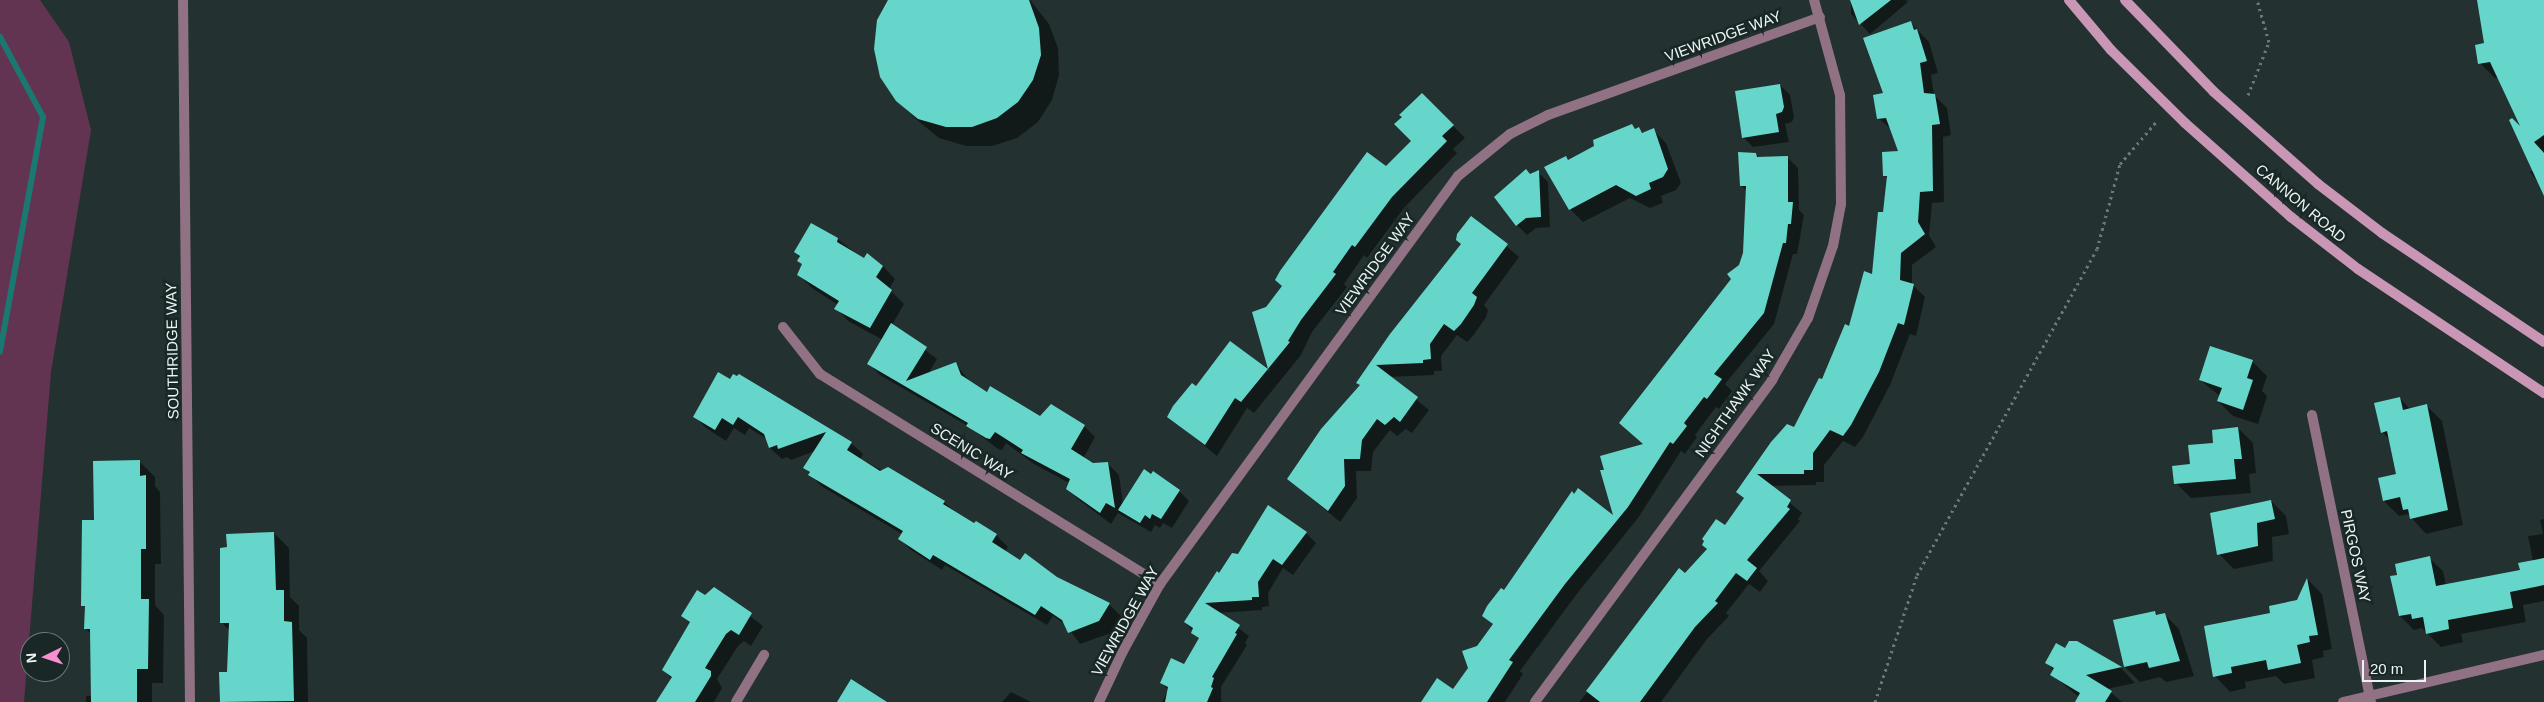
<!DOCTYPE html>
<html>
<head>
<meta charset="utf-8">
<style>
  body { margin:0 }
  #map { position:relative; width:2544px; height:702px; overflow:hidden; background:#233230; font-family:Helvetica,sans-serif }
  div>[style] { position:absolute }
  .green>* { inset:0; background:#633452 }
  .shadow>* { inset:0; background:#0007 }
  .stream>* { height:6px; margin:-3px; padding:0 3px; transform-origin:3px; border-radius:3px; background:#1b7871 }
  .building>* { inset:0; background:#66d6cb }
  .path>* { height:3px; margin-top:-1.5px; transform-origin:0; background:repeating-linear-gradient(90deg,#6b7876 0 2.5px,transparent 0 6.5px) }
  .minor>* { height:10px; margin:-5px; padding:0 5px; transform-origin:5px; border-radius:5px; background:#917284 }
  .secondary>* { height:10px; margin:-5px; padding:0 5px; transform-origin:5px; border-radius:5px; background:#c997b5 }
  span { translate:-50% -50%; white-space:nowrap; text-align:center; line-height:1.15; -webkit-text-stroke:5px #192826; paint-order:stroke }
  .street-label { font-size:15px; color:#ebf5f3 }
  .north { position:absolute; left:20px; top:632px; width:50px; height:50px; box-sizing:border-box; background:#192826; border:1px solid #6d7a78; border-radius:50%; rotate:266deg; font-size:14px; font-weight:700; line-height:20px; text-align:center; color:#ebf5f3 }
  .north::after { content:''; display:block; margin:auto; width:18px; height:22px; background:#f690d0; clip-path:polygon(50% 0,100% 100%,50% 72%,0 100%) }
  .scale { position:absolute; left:2362px; top:660px; width:64px; height:22px; box-sizing:border-box; border:2px solid #ebf5f3; border-top:0; padding-left:6px; font-size:15px; line-height:18px; white-space:nowrap; color:#ebf5f3; -webkit-text-stroke:4px #192826; paint-order:stroke }
</style>
</head>
<body>
<div id="map">
  <div class="green">
    <i style="clip-path:polygon(0 0,40px 0,69px 42px,91px 130px,51px 372px,24px 702px,0 702px)"></i>
  </div>
  <div class="shadow">
    <i style="clip-path:polygon(889px 0,1030px 0,1049px 24px,1058px 48px,1059px 75px,1052px 100px,1038px 122px,1017px 138px,992px 146px,966px 146px,939px 138px,917px 120px,897px 100px)"></i>
    <i style="clip-path:polygon(1851px 0,1906px 0,1908px 2px,1870px 34px,1851px 14px)"></i>
    <i style="clip-path:polygon(2478px 0,2544px 0,2544px 190px,2530px 172px,2533px 170px,2521px 127px,2499px 77px,2495px 78px,2480px 63px,2485px 44px)"></i>
    <i style="clip-path:polygon(1911px 23px,1929px 42px,1938px 73px,1931px 75px,1934px 95px,1947px 108px,1951px 135px,1943px 137px,1944px 202px,1932px 203px,1929px 235px,1936px 247px,1912px 265px,1912px 284px,1925px 297px,1916px 336px,1910px 334px,1890px 385px,1863px 437px,1855px 447px,1843px 441px,1824px 465px,1824px 482px,1816px 482px,1816px 485px,1770px 486px,1802px 513px,1798px 519px,1800px 521px,1759px 571px,1768px 581px,1760px 592px,1749px 584px,1726px 613px,1729px 616px,1707px 639px,1661px 702px,1579px 702px,1708px 550px,1745px 499px,1737px 492px,1794px 428px,1850px 328px,1873px 275px,1888px 179px,1885px 176px,1900px 152px,1892px 130px,1878px 118px)"></i>
    <i style="clip-path:polygon(1780px 85px,1790px 95px,1794px 117px,1792px 122px,1785px 124px,1789px 142px,1753px 147px,1743px 137px)"></i>
    <i style="clip-path:polygon(1422px 94px,1465px 138px,1453px 149px,1457px 153px,1404px 208px,1367px 258px,1364px 255px,1344px 284px,1347px 287px,1312px 332px,1301px 355px,1254px 413px,1247px 408px,1217px 456px,1169px 417px,1196px 388px,1230px 342px,1270px 372px,1254px 313px,1267px 308px,1386px 168px,1413px 141px)"></i>
    <i style="clip-path:polygon(1632px 126px,1644px 133px,1653px 130px,1666px 143px,1681px 183px,1676px 190px,1661px 196px,1663px 203px,1650px 208px,1630px 198px,1583px 222px,1570px 209px,1566px 157px,1569px 161px)"></i>
    <i style="clip-path:polygon(1756px 154px,1760px 159px,1787px 157px,1798px 168px,1799px 210px,1804px 215px,1797px 254px,1793px 254px,1774px 324px,1725px 384px,1732px 391px,1719px 409px,1716px 407px,1695px 435px,1697px 437px,1685px 454px,1681px 451px,1638px 518px,1576px 595px,1520px 671px,1523px 674px,1505px 702px,1425px 702px,1454px 691px,1494px 625px,1484px 615px,1504px 592px,1615px 518px,1605px 470px,1644px 445px,1740px 266px,1745px 253px,1747px 191px,1741px 186px)"></i>
    <i style="clip-path:polygon(1538px 172px,1548px 182px,1550px 227px,1536px 228px,1527px 235px,1517px 225px,1531px 176px)"></i>
    <i style="clip-path:polygon(1472px 217px,1519px 257px,1484px 305px,1488px 310px,1486px 317px,1473px 336px,1467px 342px,1457px 335px,1441px 356px,1442px 371px,1434px 371px,1434px 375px,1389px 377px,1429px 410px,1412px 433px,1406px 429px,1397px 436px,1390px 430px,1373px 452px,1371px 471px,1356px 471px,1357px 498px,1340px 522px,1288px 479px,1361px 386px,1462px 245px)"></i>
    <i style="clip-path:polygon(811px 225px,838px 239px,864px 260px,883px 266px,895px 279px,889px 289px,904px 304px,892px 325px,937px 359px,928px 374px,956px 364px,970px 382px,988px 393px,1040px 418px,1084px 426px,1095px 437px,1083px 459px,1093px 464px,1107px 463px,1119px 475px,1123px 504px,1179px 491px,1189px 501px,1172px 528px,1163px 523px,1160px 528px,1155px 525px,1151px 532px,1118px 513px,1111px 524px,1079px 500px,1067px 489px,1069px 483px,1034px 464px,1006px 443px,1002px 450px,998px 449px,968px 426px,880px 375px,869px 364px,883px 340px,848px 321px,836px 308px,838px 305px,812px 288px,799px 275px,803px 265px,796px 252px)"></i>
    <i style="clip-path:polygon(2252px 361px,2267px 376px,2262px 391px,2267px 396px,2258px 424px,2233px 416px,2218px 401px,2220px 396px,2200px 380px)"></i>
    <i style="clip-path:polygon(719px 374px,851px 443px,863px 454px,860px 459px,944px 502px,955px 512px,996px 535px,1008px 547px,1005px 552px,1021px 562px,1109px 604px,1121px 616px,1111px 633px,1080px 644px,1066px 625px,1053px 616px,1047px 625px,945px 565px,942px 570px,911px 550px,899px 538px,902px 534px,821px 486px,805px 468px,815px 451px,791px 460px,787px 457px,782px 459px,770px 448px,767px 439px,749px 428px,745px 435px,734px 428px,726px 441px,706px 428px,695px 417px)"></i>
    <i style="clip-path:polygon(2400px 398px,2411px 410px,2427px 406px,2442px 421px,2463px 525px,2426px 534px,2408px 514px,2399px 516px,2384px 501px,2398px 475px,2390px 440px,2382px 432px)"></i>
    <i style="clip-path:polygon(2238px 428px,2253px 443px,2256px 473px,2249px 474px,2251px 493px,2191px 498px,2176px 483px,2215px 444px)"></i>
    <i style="clip-path:polygon(140px 462px,155px 477px,155px 486px,160px 492px,161px 564px,155px 564px,155px 605px,164px 615px,163px 683px,152px 683px,152px 702px,86px 702px,86px 696px,92px 696px,92px 635px,86px 629px,86px 608px,83px 605px,95px 521px)"></i>
    <i style="clip-path:polygon(2271px 501px,2286px 516px,2289px 534px,2272px 537px,2273px 561px,2234px 569px,2219px 554px)"></i>
    <i style="clip-path:polygon(2544px 519px,2544px 601px,2523px 605px,2526px 622px,2461px 634px,2463px 642px,2441px 647px,2422px 628px,2414px 630px,2400px 616px,2392px 577px,2429px 558px,2443px 571px,2446px 586px,2521px 571px,2533px 561px,2528px 536px,2543px 534px,2540px 520px)"></i>
    <i style="clip-path:polygon(274px 533px,289px 548px,290px 597px,299px 606px,299px 630px,307px 638px,308px 702px,221px 702px,220px 673px,229px 673px,230px 631px,221px 622px)"></i>
    <i style="clip-path:polygon(1306px 533px,1316px 543px,1293px 575px,1283px 568px,1268px 593px,1269px 606px,1262px 607px,1262px 610px,1218px 613px,1249px 636px,1245px 643px,1247px 645px,1221px 687px,1221px 702px,1162px 702px,1168px 690px,1161px 682px,1184px 666px,1200px 640px,1185px 622px,1220px 575px,1239px 555px)"></i>
    <i style="clip-path:polygon(2308px 580px,2322px 594px,2332px 649px,2323px 651px,2324px 657px,2312px 660px,2315px 678px,2284px 684px,2276px 676px,2245px 682px,2246px 688px,2230px 692px,2215px 676px,2272px 614px,2298px 601px)"></i>
    <i style="clip-path:polygon(714px 589px,763px 626px,751px 646px,744px 641px,738px 646px,717px 679px,722px 688px,714px 702px,658px 702px,672px 679px,663px 670px,691px 624px,683px 616px)"></i>
    <i style="clip-path:polygon(2155px 612px,2158px 616px,2164px 614px,2179px 629px,2194px 676px,2166px 682px,2160px 677px,2140px 682px,2125px 667px)"></i>
    <i style="clip-path:polygon(2077px 642px,2121px 668px,2135px 683px,2107px 689px,2122px 702px,2077px 702px,2079px 697px,2052px 675px,2054px 671px,2047px 663px)"></i>
    <i style="clip-path:polygon(1011px 692px,1031px 702px,1002px 702px)"></i>
  </div>
  <div class="stream">
    <i style="left:0;top:37px;width:91px;rotate:61.7deg"></i>
    <i style="left:43px;top:117px;width:239px;rotate:100.4deg"></i>
  </div>
  <div class="building">
    <i style="clip-path:polygon(888px 0,1029px 0,1039px 28px,1041px 55px,1033px 80px,1018px 102px,997px 118px,972px 127px,946px 127px,918px 119px,896px 101px,880px 77px,874px 49px,877px 20px)"></i>
    <i style="clip-path:polygon(1850px 0,1891px 0,1859px 25px)"></i>
    <i style="clip-path:polygon(2477px 0,2544px 0,2544px 135px,2534px 142px,2544px 153px,2544px 196px,2509px 120px,2512px 118px,2520px 126px,2490px 62px,2478px 64px,2475px 45px,2484px 43px)"></i>
    <i style="clip-path:polygon(1911px 21px,1914px 30px,1917px 29px,1927px 61px,1920px 63px,1924px 93px,1935px 94px,1940px 124px,1932px 125px,1933px 191px,1920px 192px,1918px 222px,1925px 234px,1901px 253px,1900px 280px,1914px 284px,1904px 325px,1898px 323px,1879px 372px,1851px 425px,1843px 436px,1830px 430px,1813px 453px,1813px 470px,1804px 470px,1804px 474px,1757px 474px,1791px 500px,1787px 507px,1790px 509px,1747px 560px,1757px 568px,1747px 581px,1736px 573px,1715px 601px,1718px 603px,1695px 627px,1640px 702px,1600px 702px,1586px 691px,1679px 568px,1685px 573px,1707px 549px,1702px 545px,1704px 541px,1702px 539px,1716px 519px,1725px 525px,1744px 498px,1736px 492px,1771px 442px,1787px 424px,1794px 427px,1819px 378px,1822px 379px,1845px 324px,1849px 326px,1864px 271px,1872px 274px,1878px 212px,1883px 212px,1887px 176px,1883px 176px,1882px 152px,1898px 151px,1886px 118px,1877px 119px,1873px 95px,1883px 93px,1863px 38px)"></i>
    <i style="clip-path:polygon(1780px 84px,1784px 107px,1782px 112px,1776px 114px,1779px 132px,1742px 138px,1735px 91px)"></i>
    <i style="clip-path:polygon(1422px 93px,1454px 125px,1442px 136px,1447px 141px,1392px 197px,1355px 247px,1352px 245px,1333px 272px,1336px 274px,1301px 320px,1288px 341px,1290px 342px,1241px 402px,1235px 398px,1205px 445px,1167px 417px,1173px 406px,1192px 383px,1196px 386px,1230px 341px,1268px 369px,1252px 312px,1266px 307px,1282px 286px,1275px 280px,1280px 271px,1367px 152px,1386px 166px,1411px 141px,1394px 124px,1402px 117px,1399px 115px)"></i>
    <i style="clip-path:polygon(1632px 124px,1635px 129px,1639px 127px,1642px 133px,1654px 128px,1668px 169px,1663px 177px,1649px 183px,1651px 189px,1636px 196px,1616px 185px,1569px 210px,1544px 167px,1566px 156px,1568px 160px,1594px 146px,1593px 140px)"></i>
    <i style="clip-path:polygon(1738px 152px,1756px 153px,1757px 157px,1788px 156px,1788px 202px,1793px 202px,1791px 224px,1788px 224px,1786px 243px,1783px 243px,1764px 313px,1714px 374px,1722px 379px,1707px 399px,1704px 397px,1684px 423px,1687px 426px,1673px 444px,1670px 442px,1628px 507px,1565px 584px,1509px 660px,1513px 662px,1487px 702px,1421px 702px,1437px 678px,1453px 689px,1468px 668px,1462px 651px,1477px 646px,1493px 624px,1482px 616px,1487px 606px,1501px 588px,1504px 590px,1572px 491px,1574px 494px,1578px 488px,1613px 515px,1600px 470px,1604px 470px,1600px 456px,1643px 444px,1619px 423px,1731px 279px,1727px 274px,1739px 265px,1743px 253px,1746px 186px,1740px 186px)"></i>
    <i style="clip-path:polygon(1526px 169px,1530px 174px,1539px 170px,1541px 217px,1526px 218px,1516px 226px,1494px 197px)"></i>
    <i style="clip-path:polygon(1471px 216px,1508px 244px,1472px 293px,1477px 297px,1474px 305px,1461px 324px,1454px 331px,1444px 324px,1430px 344px,1431px 359px,1423px 360px,1423px 363px,1376px 365px,1418px 397px,1400px 422px,1394px 417px,1385px 425px,1377px 419px,1362px 440px,1360px 459px,1344px 459px,1345px 486px,1328px 511px,1287px 479px,1321px 429px,1360px 385px,1356px 383px,1390px 334px,1461px 244px,1456px 240px,1457px 234px)"></i>
    <i style="clip-path:polygon(811px 223px,838px 238px,837px 242px,864px 258px,867px 253px,883px 266px,876px 277px,892px 290px,870px 328px,834px 309px,839px 301px,797px 275px,802px 264px,797px 261px,800px 256px,794px 252px)"></i>
    <i style="clip-path:polygon(891px 323px,927px 347px,906px 381px,956px 362px,961px 375px,987px 392px,990px 386px,1040px 416px,1051px 404px,1085px 425px,1071px 449px,1093px 463px,1108px 462px,1115px 508px,1106px 503px,1100px 513px,1066px 489px,1070px 479px,1021px 453px,1023px 450px,995px 432px,990px 439px,986px 438px,966px 426px,968px 423px,867px 364px)"></i>
    <i style="clip-path:polygon(2210px 346px,2253px 360px,2247px 378px,2253px 380px,2243px 410px,2217px 401px,2222px 388px,2199px 380px)"></i>
    <i style="clip-path:polygon(718px 372px,730px 379px,733px 374px,737px 376px,739px 374px,852px 442px,847px 450px,880px 471px,888px 467px,945px 501px,943px 504px,974px 523px,976px 521px,997px 534px,992px 542px,1020px 560px,1025px 553px,1057px 577px,1110px 603px,1099px 621px,1068px 633px,1062px 620px,1041px 606px,1035px 615px,933px 555px,930px 560px,898px 539px,903px 531px,808px 475px,810px 472px,803px 468px,826px 432px,778px 449px,777px 445px,769px 448px,764px 434px,738px 417px,733px 425px,722px 418px,715px 430px,693px 417px)"></i>
    <i style="clip-path:polygon(2400px 397px,2403px 410px,2427px 404px,2448px 510px,2410px 519px,2408px 509px,2403px 510px,2400px 497px,2383px 501px,2378px 478px,2396px 474px,2387px 431px,2381px 433px,2374px 403px)"></i>
    <i style="clip-path:polygon(2238px 427px,2242px 459px,2234px 459px,2236px 479px,2174px 484px,2172px 466px,2190px 464px,2188px 445px,2213px 443px,2212px 430px)"></i>
    <i style="clip-path:polygon(140px 460px,140px 476px,146px 475px,146px 549px,141px 549px,141px 599px,149px 599px,148px 669px,137px 669px,137px 702px,91px 702px,90px 629px,84px 629px,85px 606px,81px 606px,82px 520px,94px 520px,93px 461px)"></i>
    <i style="clip-path:polygon(1144px 469px,1151px 474px,1153px 471px,1180px 490px,1161px 519px,1152px 514px,1150px 519px,1145px 515px,1140px 523px,1118px 510px)"></i>
    <i style="clip-path:polygon(2271px 500px,2275px 519px,2257px 523px,2258px 546px,2217px 555px,2210px 513px)"></i>
    <i style="clip-path:polygon(1268px 505px,1307px 532px,1282px 565px,1273px 559px,1258px 582px,1259px 597px,1252px 597px,1252px 600px,1205px 603px,1240px 625px,1235px 633px,1237px 634px,1212px 677px,1214px 678px,1211px 687px,1213px 688px,1207px 702px,1165px 702px,1168px 687px,1160px 683px,1171px 658px,1184px 664px,1199px 638px,1191px 633px,1193px 628px,1184px 622px,1217px 571px,1219px 573px,1232px 553px,1238px 554px)"></i>
    <i style="clip-path:polygon(274px 532px,276px 590px,284px 590px,284px 621px,292px 622px,294px 701px,220px 702px,219px 672px,227px 672px,229px 623px,220px 623px,220px 548px,227px 547px,226px 534px)"></i>
    <i style="clip-path:polygon(2430px 556px,2436px 586px,2520px 570px,2518px 563px,2544px 558px,2544px 585px,2510px 592px,2513px 608px,2448px 620px,2449px 629px,2426px 634px,2423px 617px,2412px 619px,2411px 614px,2399px 616px,2390px 576px,2397px 575px,2395px 564px)"></i>
    <i style="clip-path:polygon(2307px 578px,2318px 635px,2309px 636px,2310px 642px,2297px 645px,2301px 663px,2268px 670px,2266px 660px,2231px 667px,2232px 673px,2213px 677px,2204px 626px,2270px 613px,2269px 606px,2297px 600px)"></i>
    <i style="clip-path:polygon(714px 587px,752px 613px,739px 635px,731px 630px,726px 634px,705px 668px,711px 671px,711px 676px,695px 702px,656px 702px,672px 677px,662px 670px,690px 622px,681px 616px,697px 590px,705px 595px)"></i>
    <i style="clip-path:polygon(2155px 611px,2156px 615px,2165px 613px,2180px 661px,2149px 668px,2147px 662px,2124px 667px,2113px 620px)"></i>
    <i style="clip-path:polygon(2069px 641px,2077px 641px,2122px 667px,2086px 675px,2112px 691px,2105px 702px,2075px 702px,2080px 693px,2050px 675px,2054px 668px,2045px 663px,2056px 643px,2065px 648px)"></i>
    <i style="clip-path:polygon(851px 679px,887px 702px,837px 702px)"></i>
  </div>
  <div class="path">
    <i style="left:2248px;top:95px;width:57px;rotate:-68.4deg"></i>
    <i style="left:2269px;top:42px;width:44px;rotate:-105.9deg"></i>
    <i style="left:1875px;top:702px;width:134px;rotate:-71.7deg"></i>
    <i style="left:1917px;top:575px;width:372px;rotate:-61.1deg"></i>
    <i style="left:2097px;top:249px;width:88px;rotate:-74.9deg"></i>
    <i style="left:2120px;top:164px;width:55px;rotate:-49.4deg"></i>
  </div>
  <div class="minor">
    <i style="left:183px;top:0;width:702px;rotate:89.43deg"></i>
    <i style="left:783px;top:327px;width:60px;rotate:51.8deg"></i>
    <i style="left:820px;top:374px;width:400px;rotate:31.7deg"></i>
    <i style="left:2312px;top:415px;width:293px;rotate:78.4deg"></i>
    <i style="left:736px;top:702px;width:55px;rotate:-59.2deg"></i>
    <i style="left:1099px;top:702px;width:56px;rotate:-64.8deg"></i>
    <i style="left:1123px;top:651px;width:77px;rotate:-61.1deg"></i>
    <i style="left:1160px;top:584px;width:505px;rotate:-53.86deg"></i>
    <i style="left:1458px;top:176px;width:67px;rotate:-38.9deg"></i>
    <i style="left:1510px;top:134px;width:42px;rotate:-26.6deg"></i>
    <i style="left:1548px;top:115px;width:289px;rotate:-19.8deg"></i>
    <i style="left:1535px;top:702px;width:400px;rotate:-53.6deg"></i>
    <i style="left:1772px;top:380px;width:72px;rotate:-59.9deg"></i>
    <i style="left:1808px;top:318px;width:76px;rotate:-70.9deg"></i>
    <i style="left:1833px;top:246px;width:43px;rotate:-79.2deg"></i>
    <i style="left:1841px;top:204px;width:109px;rotate:-90.5deg"></i>
    <i style="left:1840px;top:95px;width:98px;rotate:-105.3deg"></i>
    <i style="left:2343px;top:702px;width:206px;rotate:-13.2deg"></i>
  </div>
  <div class="secondary">
    <i style="left:2069px;top:0;width:65px;rotate:50deg"></i>
    <i style="left:2111px;top:50px;width:104px;rotate:44.6deg"></i>
    <i style="left:2185px;top:123px;width:142px;rotate:41.6deg"></i>
    <i style="left:2291px;top:217px;width:85px;rotate:37.8deg"></i>
    <i style="left:2358px;top:269px;width:224px;rotate:33.7deg"></i>
    <i style="left:2125px;top:0;width:128px;rotate:45.9deg"></i>
    <i style="left:2214px;top:92px;width:139px;rotate:41.5deg"></i>
    <i style="left:2318px;top:184px;width:81px;rotate:37.4deg"></i>
    <i style="left:2382px;top:233px;width:195px;rotate:33.9deg"></i>
  </div>
  <div class="street-label">
    <span style="left:1723px;top:36px;rotate:-20deg">VIEWRIDGE WAY</span>
    <span style="left:2301px;top:203px;rotate:40deg">CANNON ROAD</span>
    <span style="left:1375px;top:264px;rotate:-54deg">VIEWRIDGE WAY</span>
    <span style="left:172px;top:351px;rotate:-91deg">SOUTHRIDGE WAY</span>
    <span style="left:1735px;top:403px;rotate:-55deg">NIGHTHAWK WAY</span>
    <span style="left:972px;top:451px;rotate:32deg">SCENIC WAY</span>
    <span style="left:2356px;top:556px;rotate:78deg">PIRGOS WAY</span>
    <span style="left:1125px;top:621px;rotate:-61deg">VIEWRIDGE WAY</span>
  </div>
  <div class="north">N</div>
  <div class="scale">20 m</div>
</div>
</body>
</html>
